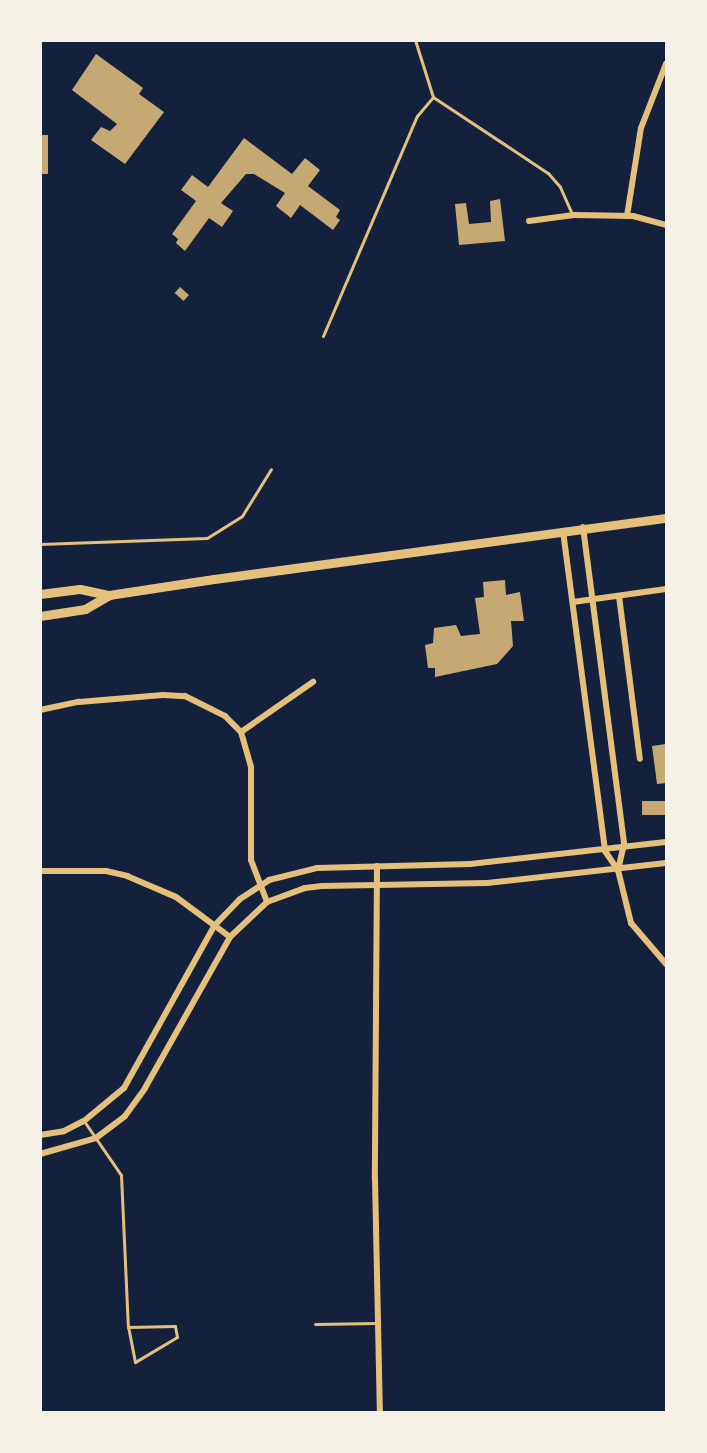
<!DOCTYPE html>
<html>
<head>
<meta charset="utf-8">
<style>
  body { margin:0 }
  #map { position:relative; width:707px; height:1453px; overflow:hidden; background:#14213d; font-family:"Playfair Display",serif }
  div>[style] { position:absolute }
  .building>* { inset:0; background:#c6a872; transform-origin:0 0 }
  .service>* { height:3px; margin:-1.5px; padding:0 1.5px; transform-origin:1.5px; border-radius:1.5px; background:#e5c07b }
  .minor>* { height:6px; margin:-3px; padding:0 3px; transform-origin:3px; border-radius:3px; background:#e5c07b }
  .secondary>* { height:9px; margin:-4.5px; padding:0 4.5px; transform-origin:4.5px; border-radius:4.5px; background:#e5c07b }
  span { translate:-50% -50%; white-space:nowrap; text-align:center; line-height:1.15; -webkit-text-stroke:4.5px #f6f1e7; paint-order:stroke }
  .frame { position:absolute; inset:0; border:42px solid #f6f1e7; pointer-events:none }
</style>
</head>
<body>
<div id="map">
  <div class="building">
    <i style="clip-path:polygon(96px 54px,143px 88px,139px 94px,164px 112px,125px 164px,91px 140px,101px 127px,110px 131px,117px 124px,72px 90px)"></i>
    <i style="left:40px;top:135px;width:8px;height:39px"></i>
    <i style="clip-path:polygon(244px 138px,292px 174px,305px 158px,320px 170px,308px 186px,340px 210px,336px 217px,340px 220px,333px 230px,300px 205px,291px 218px,276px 206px,285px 193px,254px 174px,246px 174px,221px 203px,233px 211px,222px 227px,209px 218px,185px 251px,176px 243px,178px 239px,172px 234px,196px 201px,181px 190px,192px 175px,208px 187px)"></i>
    <i style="clip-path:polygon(500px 199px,505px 241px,459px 245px,455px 204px,466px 203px,469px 224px,491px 222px,490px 201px)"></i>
    <i style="left:180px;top:287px;width:12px;height:8px;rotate:42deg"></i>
    <i style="clip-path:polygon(505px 580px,506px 595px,520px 592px,524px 621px,511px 621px,513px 646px,497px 664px,435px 677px,435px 668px,428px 668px,425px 645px,433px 643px,434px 628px,456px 625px,461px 636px,480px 634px,475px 598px,484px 597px,483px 582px)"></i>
    <i style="clip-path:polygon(666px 744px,666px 783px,657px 784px,652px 746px)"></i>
    <i style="left:666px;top:801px;width:14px;height:24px;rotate:90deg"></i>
  </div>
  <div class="service">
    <i style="left:433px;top:97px;width:138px;rotate:33.5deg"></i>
    <i style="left:548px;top:173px;width:18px;rotate:49deg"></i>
    <i style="left:560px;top:187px;width:30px;rotate:66deg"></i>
    <i style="left:323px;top:336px;width:239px;rotate:-66.9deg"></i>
    <i style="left:417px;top:116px;width:25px;rotate:-50deg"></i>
    <i style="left:433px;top:97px;width:60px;rotate:-107.5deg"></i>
    <i style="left:40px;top:544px;width:167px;rotate:-2.1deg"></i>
    <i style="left:207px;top:538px;width:41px;rotate:-32.2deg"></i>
    <i style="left:242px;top:516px;width:55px;rotate:-58.3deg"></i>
    <i style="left:84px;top:1121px;width:65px;rotate:55.6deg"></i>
    <i style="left:121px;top:1175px;width:152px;rotate:87.4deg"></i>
    <i style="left:128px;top:1327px;width:47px;rotate:-1.2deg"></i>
    <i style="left:175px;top:1326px;width:11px;rotate:80deg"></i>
    <i style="left:177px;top:1337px;width:49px;rotate:149.2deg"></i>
    <i style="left:135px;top:1362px;width:36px;rotate:-101deg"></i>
    <i style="left:315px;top:1324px;width:62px;rotate:-0.9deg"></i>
  </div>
  <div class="minor">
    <i style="left:627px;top:216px;width:89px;rotate:-81deg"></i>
    <i style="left:641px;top:128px;width:69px;rotate:-68.7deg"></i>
    <i style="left:529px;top:221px;width:45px;rotate:-7.6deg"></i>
    <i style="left:574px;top:215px;width:59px;rotate:1deg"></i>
    <i style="left:633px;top:216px;width:34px;rotate:15deg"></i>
    <i style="left:583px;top:527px;width:320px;rotate:82.6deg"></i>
    <i style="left:624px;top:844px;width:27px;rotate:103deg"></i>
    <i style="left:563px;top:531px;width:323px;rotate:82.5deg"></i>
    <i style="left:605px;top:851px;width:23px;rotate:56deg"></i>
    <i style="left:618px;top:870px;width:55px;rotate:76.2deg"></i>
    <i style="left:631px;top:923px;width:54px;rotate:49.5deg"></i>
    <i style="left:619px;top:596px;width:164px;rotate:82.7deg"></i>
    <i style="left:573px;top:602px;width:94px;rotate:-8deg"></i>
    <i style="left:40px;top:710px;width:40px;rotate:-12deg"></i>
    <i style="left:79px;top:702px;width:84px;rotate:-4.8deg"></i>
    <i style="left:163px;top:695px;width:22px;rotate:3deg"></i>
    <i style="left:185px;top:696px;width:45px;rotate:26.6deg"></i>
    <i style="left:225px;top:716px;width:23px;rotate:45deg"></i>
    <i style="left:241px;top:732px;width:36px;rotate:74deg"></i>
    <i style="left:251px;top:767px;width:93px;rotate:90deg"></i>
    <i style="left:251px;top:860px;width:45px;rotate:69.1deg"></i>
    <i style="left:241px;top:732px;width:88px;rotate:-34.8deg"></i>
    <i style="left:377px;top:866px;width:313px;rotate:90.4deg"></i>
    <i style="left:375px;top:1179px;width:233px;rotate:88.8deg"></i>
    <i style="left:40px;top:871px;width:66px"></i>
    <i style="left:106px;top:871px;width:22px;rotate:13deg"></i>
    <i style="left:127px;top:876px;width:53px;rotate:23.2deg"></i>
    <i style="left:176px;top:897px;width:67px;rotate:36.5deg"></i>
    <i style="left:40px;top:1135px;width:24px;rotate:-9deg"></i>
    <i style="left:64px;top:1131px;width:22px;rotate:-27deg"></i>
    <i style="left:84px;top:1121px;width:52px;rotate:-39.5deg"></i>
    <i style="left:124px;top:1088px;width:185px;rotate:-60.9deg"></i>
    <i style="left:214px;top:926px;width:37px;rotate:-46deg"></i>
    <i style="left:240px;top:899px;width:35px;rotate:-33deg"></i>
    <i style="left:269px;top:880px;width:49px;rotate:-14deg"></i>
    <i style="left:317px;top:868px;width:153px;rotate:-1.5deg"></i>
    <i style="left:470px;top:864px;width:197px;rotate:-6.4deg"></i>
    <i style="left:40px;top:1154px;width:58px;rotate:-15.9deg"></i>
    <i style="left:96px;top:1138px;width:36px;rotate:-37deg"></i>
    <i style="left:125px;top:1116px;width:34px;rotate:-54deg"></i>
    <i style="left:145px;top:1088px;width:173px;rotate:-60.6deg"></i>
    <i style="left:230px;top:937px;width:51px;rotate:-43.4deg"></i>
    <i style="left:267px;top:902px;width:40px;rotate:-20.2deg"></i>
    <i style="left:305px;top:888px;width:17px;rotate:-7deg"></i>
    <i style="left:322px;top:886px;width:165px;rotate:-1deg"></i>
    <i style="left:487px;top:883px;width:180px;rotate:-6.4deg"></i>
  </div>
  <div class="secondary">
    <i style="left:40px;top:594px;width:40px;rotate:-7.1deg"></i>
    <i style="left:80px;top:589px;width:30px;rotate:12deg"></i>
    <i style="left:40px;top:616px;width:46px;rotate:-8.8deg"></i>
    <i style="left:85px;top:609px;width:28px;rotate:-30deg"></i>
    <i style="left:109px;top:595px;width:106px;rotate:-8.7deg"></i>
    <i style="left:214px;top:579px;width:456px;rotate:-7.7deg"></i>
  </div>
  <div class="frame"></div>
</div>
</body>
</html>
